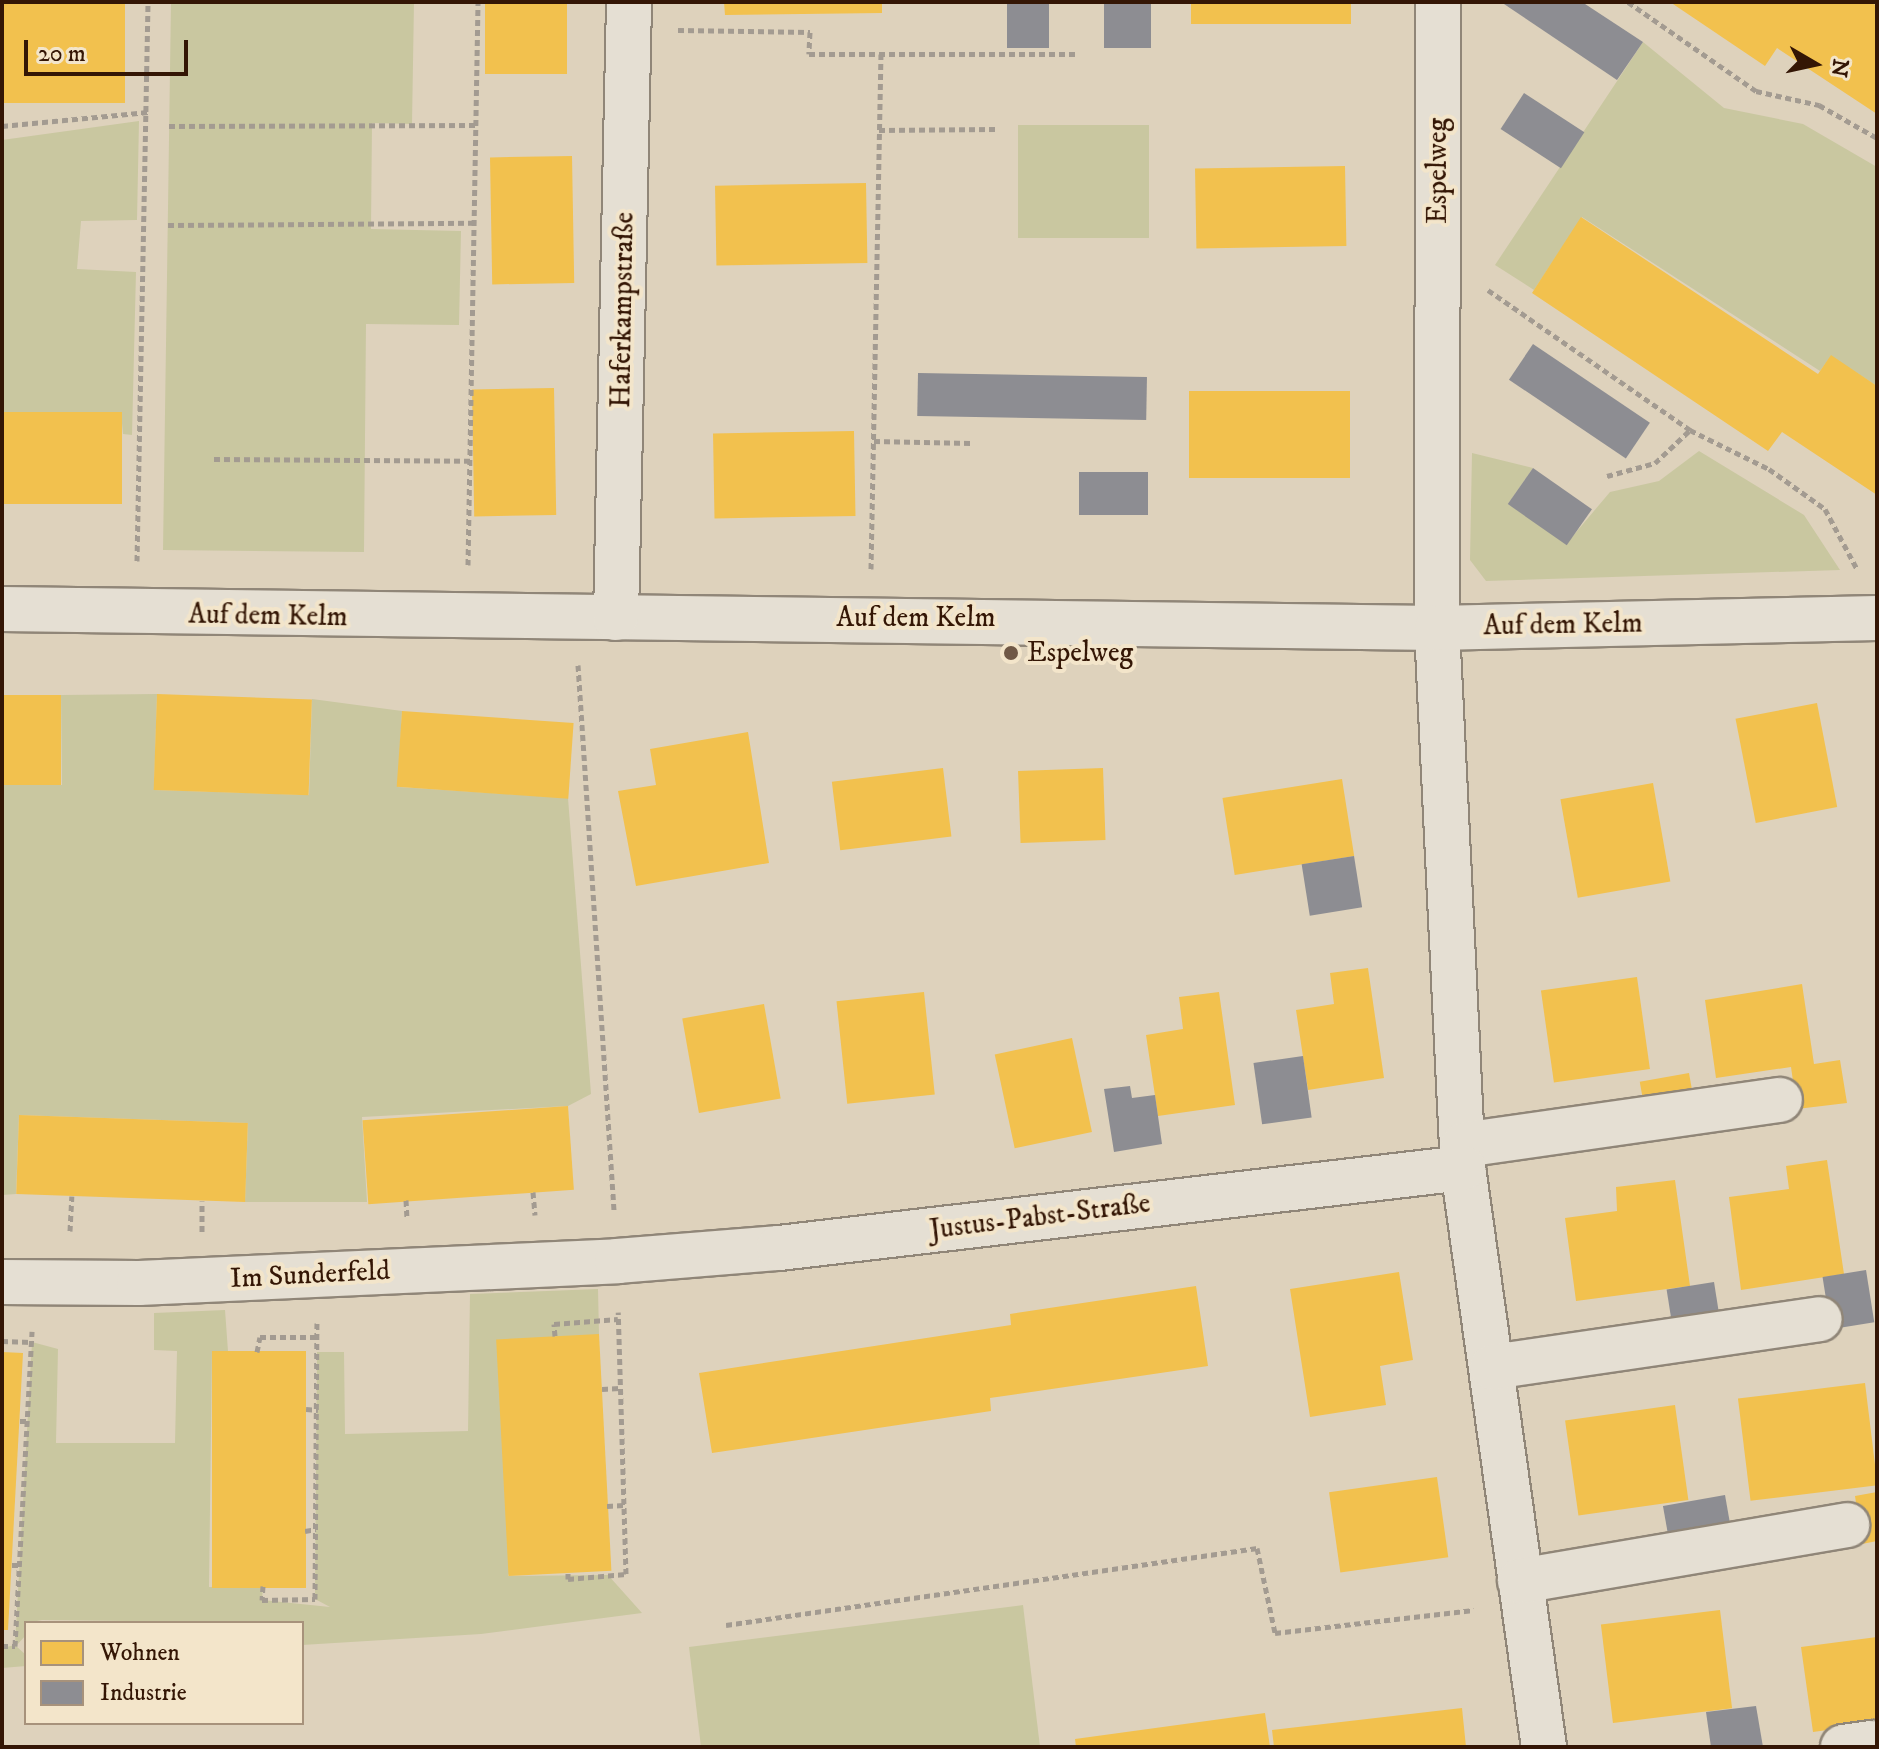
<!DOCTYPE html>
<html>
<head>
<meta charset="utf-8">
<style>
  body { margin:0 }
  #map { position:relative; width:1879px; height:1749px; overflow:hidden; background:#ded2bc; font-family:"IM FELL DW Pica",serif }
  div>[style] { position:absolute }
  .green>* { inset:0; background:#c9c7a0; transform-origin:0 0 }
  .homes>* { inset:0; background:#f2c14e; transform-origin:0 0 }
  .industry>* { inset:0; background:#8d8d92; transform-origin:0 0 }
  .path>* { height:5px; margin-top:-2.5px; transform-origin:0; background:repeating-linear-gradient(90deg,#a39b91 0 6px,transparent 0 10px) }
  .roads { filter:drop-shadow(2px 0 #908678) drop-shadow(-2px 0 #908678) drop-shadow(0 2px #908678) drop-shadow(0 -2px #908678) }
  .minor>* { height:44px; margin:-22px; padding:0 22px; transform-origin:22px; border-radius:22px; background:#e5dfd3 }
  .dots>* { width:22px; height:22px; translate:-50% -50%; box-sizing:border-box; border:4px solid #f3e5ca; border-radius:50% }
  span { translate:-50% -50%; white-space:nowrap; text-align:center; line-height:1.15; -webkit-text-stroke:8px #f3e5ca; paint-order:stroke }
  .street-label { font-size:28px; color:#341605 }
  .poi-label { font-size:28px; color:#341605 }
  .left { translate:0 -50%; text-align:left }
  .frame { position:absolute; inset:0; border:4px solid #341605; pointer-events:none }
  .legend { position:absolute; left:24px; top:1621px; width:280px; height:104px; box-sizing:border-box; background:#f3e5ca; border:2px solid #a7927b; margin:0; padding:10px 14px; list-style:none; font-size:24px; color:#341605 }
  .legend li { display:flex; align-items:center; gap:16px; height:40px }
  .legend b { width:40px; border:2px solid #a7927b }
  .north { position:absolute; left:1775px; top:24px; width:80px; height:80px; -webkit-text-stroke:6px #f3e5ca; paint-order:stroke; rotate:99deg; font-size:22px; font-weight:700; line-height:32px; text-align:center; color:#341605 }
  .north::after { content:''; display:block; margin:auto; width:28px; height:36px; background:#341605; clip-path:polygon(50% 0,100% 100%,50% 72%,0 100%) }
  .scale { position:absolute; left:24px; top:40px; width:164px; height:36px; box-sizing:border-box; border:4px solid #341605; border-top:0; padding-left:10px; font-size:24px; line-height:28px; white-space:nowrap; color:#341605; -webkit-text-stroke:6px #f3e5ca; paint-order:stroke }
</style>
</head>
<body>
<div id="map">
  <div class="green">
    <i style="clip-path:polygon(171px 2px,414px 2px,412px 124px,372px 123px,371px 229px,461px 231px,459px 325px,366px 324px,364px 552px,163px 550px)"></i>
    <i style="clip-path:polygon(1643px 42px,1724px 108px,1803px 124px,1877px 167px,1877px 386px,1831px 356px,1820px 371px,1582px 217px,1534px 290px,1495px 265px)"></i>
    <i style="clip-path:polygon(139px 121px,137px 220px,81px 221px,77px 269px,136px 272px,132px 435px,123px 434px,121px 413px,2px 412px,2px 140px)"></i>
    <i style="left:1149px;top:125px;width:113px;height:131px;rotate:90deg"></i>
    <i style="clip-path:polygon(1699px 451px,1804px 515px,1840px 570px,1486px 581px,1470px 560px,1472px 453px,1533px 468px,1508px 504px,1567px 543px,1610px 492px,1659px 481px)"></i>
    <i style="clip-path:polygon(157px 694px,154px 790px,309px 795px,312px 699px,402px 711px,398px 787px,568px 798px,591px 1094px,568px 1106px,362px 1117px,367px 1202px,245px 1202px,248px 1123px,19px 1115px,16px 1194px,2px 1195px,2px 785px,62px 785px,61px 695px)"></i>
    <i style="clip-path:polygon(598px 1289px,599px 1334px,508px 1576px,608px 1575px,642px 1613px,481px 1634px,302px 1645px,302px 1623px,42px 1620px,26px 1623px,26px 1635px,16px 1646px,26px 1655px,26px 1666px,2px 1668px,2px 1648px,15px 1645px,32px 1342px,58px 1349px,56px 1443px,175px 1443px,177px 1351px,154px 1350px,154px 1313px,225px 1310px,228px 1351px,212px 1352px,209px 1587px,263px 1586px,262px 1600px,330px 1607px,315px 1599px,317px 1352px,344px 1352px,345px 1434px,468px 1431px,470px 1294px)"></i>
    <i style="clip-path:polygon(1023px 1605px,1040px 1747px,701px 1747px,689px 1647px)"></i>
  </div>
  <div class="homes">
    <i style="left:2px;top:2px;width:123px;height:101px"></i>
    <i style="left:485px;top:2px;width:82px;height:72px"></i>
    <i style="clip-path:polygon(724px 2px,882px 2px,882px 13px,725px 15px)"></i>
    <i style="left:1191px;top:2px;width:160px;height:22px"></i>
    <i style="clip-path:polygon(1670px 2px,1870px 2px,1877px 6px,1877px 114px,1777px 48px,1765px 66px)"></i>
    <i style="left:572px;top:156px;width:127px;height:82px;rotate:89deg"></i>
    <i style="left:1345px;top:166px;width:80px;height:150px;rotate:89deg"></i>
    <i style="left:866px;top:183px;width:80px;height:151px;rotate:89deg"></i>
    <i style="clip-path:polygon(1581px 217px,1818px 374px,1831px 355px,1877px 386px,1877px 495px,1782px 432px,1768px 451px,1532px 293px)"></i>
    <i style="left:554px;top:388px;width:127px;height:82px;rotate:89deg"></i>
    <i style="left:1189px;top:391px;width:161px;height:87px"></i>
    <i style="left:2px;top:412px;width:120px;height:92px"></i>
    <i style="left:854px;top:431px;width:85px;height:141px;rotate:89deg"></i>
    <i style="left:157px;top:694px;width:155px;height:96px;rotate:2deg"></i>
    <i style="left:2px;top:695px;width:59px;height:90px"></i>
    <i style="left:1817px;top:703px;width:106px;height:83px;rotate:79deg"></i>
    <i style="left:402px;top:711px;width:172px;height:76px;rotate:4deg"></i>
    <i style="clip-path:polygon(748px 732px,769px 863px,636px 886px,618px 791px,656px 785px,650px 749px)"></i>
    <i style="left:943px;top:768px;width:69px;height:112px;rotate:83deg"></i>
    <i style="left:1103px;top:768px;width:72px;height:85px;rotate:88deg"></i>
    <i style="left:1342px;top:779px;width:78px;height:121px;rotate:81deg"></i>
    <i style="left:1653px;top:783px;width:100px;height:94px;rotate:80deg"></i>
    <i style="clip-path:polygon(1368px 968px,1384px 1078px,1308px 1090px,1296px 1010px,1334px 1004px,1330px 973px)"></i>
    <i style="left:1637px;top:977px;width:93px;height:97px;rotate:82deg"></i>
    <i style="clip-path:polygon(1802px 984px,1814px 1064px,1840px 1060px,1847px 1103px,1797px 1109px,1791px 1067px,1716px 1078px,1705px 1000px)"></i>
    <i style="left:924px;top:992px;width:103px;height:88px;rotate:84deg"></i>
    <i style="clip-path:polygon(1219px 992px,1235px 1105px,1158px 1116px,1146px 1035px,1183px 1029px,1179px 997px)"></i>
    <i style="left:764px;top:1004px;width:96px;height:83px;rotate:80deg"></i>
    <i style="left:1072px;top:1038px;width:96px;height:79px;rotate:78deg"></i>
    <i style="left:1689px;top:1073px;width:28px;height:50px;rotate:80deg"></i>
    <i style="left:568px;top:1106px;width:84px;height:206px;rotate:86deg"></i>
    <i style="left:19px;top:1115px;width:229px;height:79px;rotate:2deg"></i>
    <i style="clip-path:polygon(1827px 1160px,1844px 1274px,1741px 1290px,1729px 1197px,1789px 1189px,1786px 1166px)"></i>
    <i style="clip-path:polygon(1675px 1180px,1690px 1286px,1576px 1301px,1565px 1218px,1617px 1211px,1616px 1187px)"></i>
    <i style="clip-path:polygon(1399px 1272px,1413px 1360px,1380px 1366px,1386px 1405px,1310px 1417px,1290px 1289px)"></i>
    <i style="clip-path:polygon(1196px 1286px,1208px 1366px,990px 1398px,991px 1411px,712px 1453px,699px 1373px,1011px 1325px,1010px 1314px)"></i>
    <i style="left:599px;top:1334px;width:237px;height:103px;rotate:87deg"></i>
    <i style="left:212px;top:1351px;width:94px;height:237px"></i>
    <i style="clip-path:polygon(2px 1352px,23px 1353px,8px 1630px,2px 1630px)"></i>
    <i style="left:1865px;top:1383px;width:103px;height:128px;rotate:83deg"></i>
    <i style="left:1675px;top:1405px;width:96px;height:111px;rotate:82deg"></i>
    <i style="left:1437px;top:1477px;width:81px;height:109px;rotate:82deg"></i>
    <i style="clip-path:polygon(1877px 1492px,1877px 1541px,1862px 1544px,1855px 1496px)"></i>
    <i style="left:1720px;top:1610px;width:99px;height:120px;rotate:83deg"></i>
    <i style="clip-path:polygon(1877px 1637px,1877px 1723px,1813px 1732px,1801px 1647px)"></i>
    <i style="clip-path:polygon(1462px 1708px,1466px 1747px,1274px 1747px,1272px 1730px)"></i>
    <i style="clip-path:polygon(1265px 1713px,1270px 1747px,1076px 1747px,1075px 1739px)"></i>
  </div>
  <div class="industry">
    <i style="left:1007px;top:2px;width:42px;height:46px"></i>
    <i style="left:1104px;top:2px;width:47px;height:46px"></i>
    <i style="clip-path:polygon(1501px 2px,1582px 2px,1643px 42px,1617px 80px)"></i>
    <i style="left:1524px;top:93px;width:72px;height:43px;rotate:33deg"></i>
    <i style="left:1533px;top:344px;width:141px;height:43px;rotate:34deg"></i>
    <i style="left:918px;top:373px;width:229px;height:43px;rotate:1deg"></i>
    <i style="left:1533px;top:468px;width:72px;height:44px;rotate:35deg"></i>
    <i style="left:1148px;top:472px;width:43px;height:69px;rotate:90deg"></i>
    <i style="left:1354px;top:856px;width:52px;height:53px;rotate:81deg"></i>
    <i style="left:1303px;top:1056px;width:62px;height:50px;rotate:82deg"></i>
    <i style="clip-path:polygon(1130px 1086px,1132px 1098px,1155px 1095px,1162px 1144px,1114px 1152px,1104px 1089px)"></i>
    <i style="left:1866px;top:1270px;width:53px;height:44px;rotate:81deg"></i>
    <i style="left:1714px;top:1282px;width:37px;height:48px;rotate:81deg"></i>
    <i style="left:1725px;top:1495px;width:41px;height:63px;rotate:80deg"></i>
    <i style="clip-path:polygon(1756px 1706px,1763px 1747px,1711px 1747px,1706px 1712px)"></i>
  </div>
  <div class="path">
    <i style="left:1628px;top:2px;width:156px;rotate:34.8deg"></i>
    <i style="left:1756px;top:91px;width:65px;rotate:12.5deg"></i>
    <i style="left:1819px;top:105px;width:67px;rotate:29.6deg"></i>
    <i style="left:678px;top:30px;width:132px;rotate:0.9deg"></i>
    <i style="left:810px;top:32px;width:22px;rotate:93deg"></i>
    <i style="left:809px;top:54px;width:270px"></i>
    <i style="left:2px;top:126px;width:147px;rotate:-5.5deg"></i>
    <i style="left:169px;top:126px;width:307px;rotate:-0.2deg"></i>
    <i style="left:879px;top:130px;width:117px;rotate:-0.5deg"></i>
    <i style="left:168px;top:225px;width:306px;rotate:-0.4deg"></i>
    <i style="left:1488px;top:290px;width:246px;rotate:34.7deg"></i>
    <i style="left:1690px;top:430px;width:88px;rotate:26.3deg"></i>
    <i style="left:1769px;top:469px;width:69px;rotate:35.5deg"></i>
    <i style="left:1825px;top:509px;width:68px;rotate:61.9deg"></i>
    <i style="left:874px;top:441px;width:97px;rotate:1.2deg"></i>
    <i style="left:214px;top:459px;width:256px;rotate:0.4deg"></i>
    <i style="left:1607px;top:476px;width:50px;rotate:-15.2deg"></i>
    <i style="left:1655px;top:463px;width:48px;rotate:-43.3deg"></i>
    <i style="left:137px;top:561px;width:559px;rotate:-88.87deg"></i>
    <i style="left:468px;top:565px;width:563px;rotate:-88.98deg"></i>
    <i style="left:871px;top:569px;width:515px;rotate:-88.89deg"></i>
    <i style="left:578px;top:665px;width:546px;rotate:86.22deg"></i>
    <i style="left:533px;top:1192px;width:23px;rotate:85deg"></i>
    <i style="left:406px;top:1200px;width:19px;rotate:87deg"></i>
    <i style="left:70px;top:1231px;width:35px;rotate:-87deg"></i>
    <i style="left:202px;top:1232px;width:31px;rotate:-90deg"></i>
    <i style="left:555px;top:1336px;width:12px;rotate:-95deg"></i>
    <i style="left:554px;top:1324px;width:64px;rotate:-4.5deg"></i>
    <i style="left:2px;top:1341px;width:30px;rotate:2deg"></i>
    <i style="left:257px;top:1352px;width:15px;rotate:-79deg"></i>
    <i style="left:260px;top:1337px;width:57px"></i>
    <i style="left:602px;top:1389px;width:18px;rotate:-3deg"></i>
    <i style="left:306px;top:1409px;width:12px;rotate:5deg"></i>
    <i style="left:20px;top:1421px;width:8px"></i>
    <i style="left:607px;top:1506px;width:17px;rotate:-3deg"></i>
    <i style="left:305px;top:1531px;width:11px;rotate:-10deg"></i>
    <i style="left:12px;top:1565px;width:8px"></i>
    <i style="left:568px;top:1573px;width:6px;rotate:90deg"></i>
    <i style="left:568px;top:1579px;width:58px;rotate:-4.9deg"></i>
    <i style="left:626px;top:1574px;width:262px;rotate:-91.7deg"></i>
    <i style="left:263px;top:1586px;width:14px;rotate:94deg"></i>
    <i style="left:262px;top:1600px;width:53px;rotate:-1.1deg"></i>
    <i style="left:315px;top:1599px;width:276px;rotate:-89.6deg"></i>
    <i style="left:726px;top:1625px;width:537px;rotate:-8.25deg"></i>
    <i style="left:1257px;top:1548px;width:87px;rotate:78deg"></i>
    <i style="left:1275px;top:1633px;width:200px;rotate:-6.6deg"></i>
    <i style="left:2px;top:1646px;width:13px"></i>
    <i style="left:15px;top:1646px;width:315px;rotate:-86.9deg"></i>
  </div>
  <div class="roads">
    <div class="minor">
      <i style="left:1438px;top:2px;width:626px;rotate:90.09deg"></i>
      <i style="left:1437px;top:628px;width:541px;rotate:87.24deg"></i>
      <i style="left:1463px;top:1168px;width:585px;rotate:82.04deg"></i>
      <i style="left:2px;top:609px;width:1435px;rotate:0.76deg"></i>
      <i style="left:1437px;top:628px;width:440px;rotate:-1.3deg"></i>
      <i style="left:616px;top:618px;width:616px;rotate:-88.79deg"></i>
      <i style="left:1463px;top:1145px;width:320px;rotate:-8.1deg"></i>
      <i style="left:2px;top:1282px;width:137px;rotate:0.4deg"></i>
      <i style="left:139px;top:1283px;width:479px;rotate:-2.6deg"></i>
      <i style="left:617px;top:1261px;width:163px;rotate:-4.6deg"></i>
      <i style="left:779px;top:1248px;width:689px;rotate:-6.67deg"></i>
      <i style="left:1492px;top:1367px;width:331px;rotate:-8.3deg"></i>
      <i style="left:1520px;top:1581px;width:332px;rotate:-9.7deg"></i>
      <i style="left:1843px;top:1747px;width:30px;rotate:-8deg"></i>
    </div>
  </div>
  <div class="dots">
    <i style="left:1011px;top:653px;background:#705845"></i>
  </div>
  <div class="street-label">
    <span style="left:1438px;top:171px;rotate:-90deg">Espelweg</span>
    <span style="left:623px;top:310px;rotate:-89deg">Haferkampstraße</span>
    <span style="left:268px;top:616px;rotate:1deg">Auf dem Kelm</span>
    <span style="left:916px;top:618px">Auf dem Kelm</span>
    <span style="left:1563px;top:625px;rotate:-1deg">Auf dem Kelm</span>
    <span style="left:1040px;top:1217px;rotate:-7deg">Justus-Pabst-Straße</span>
    <span style="left:310px;top:1275px;rotate:-3deg">Im Sunderfeld</span>
  </div>
  <div class="poi-label">
    <span class="left" style="left:1027px;top:653px">Espelweg</span>
  </div>
  <div class="frame"></div>
  <ul class="legend">
  <li><b style="height:22px;background:#f2c14e"></b>Wohnen</li>
  <li><b style="height:22px;background:#8d8d92"></b>Industrie</li>
  </ul>
  <div class="north">N</div>
  <div class="scale">20 m</div>
</div>
</body>
</html>
